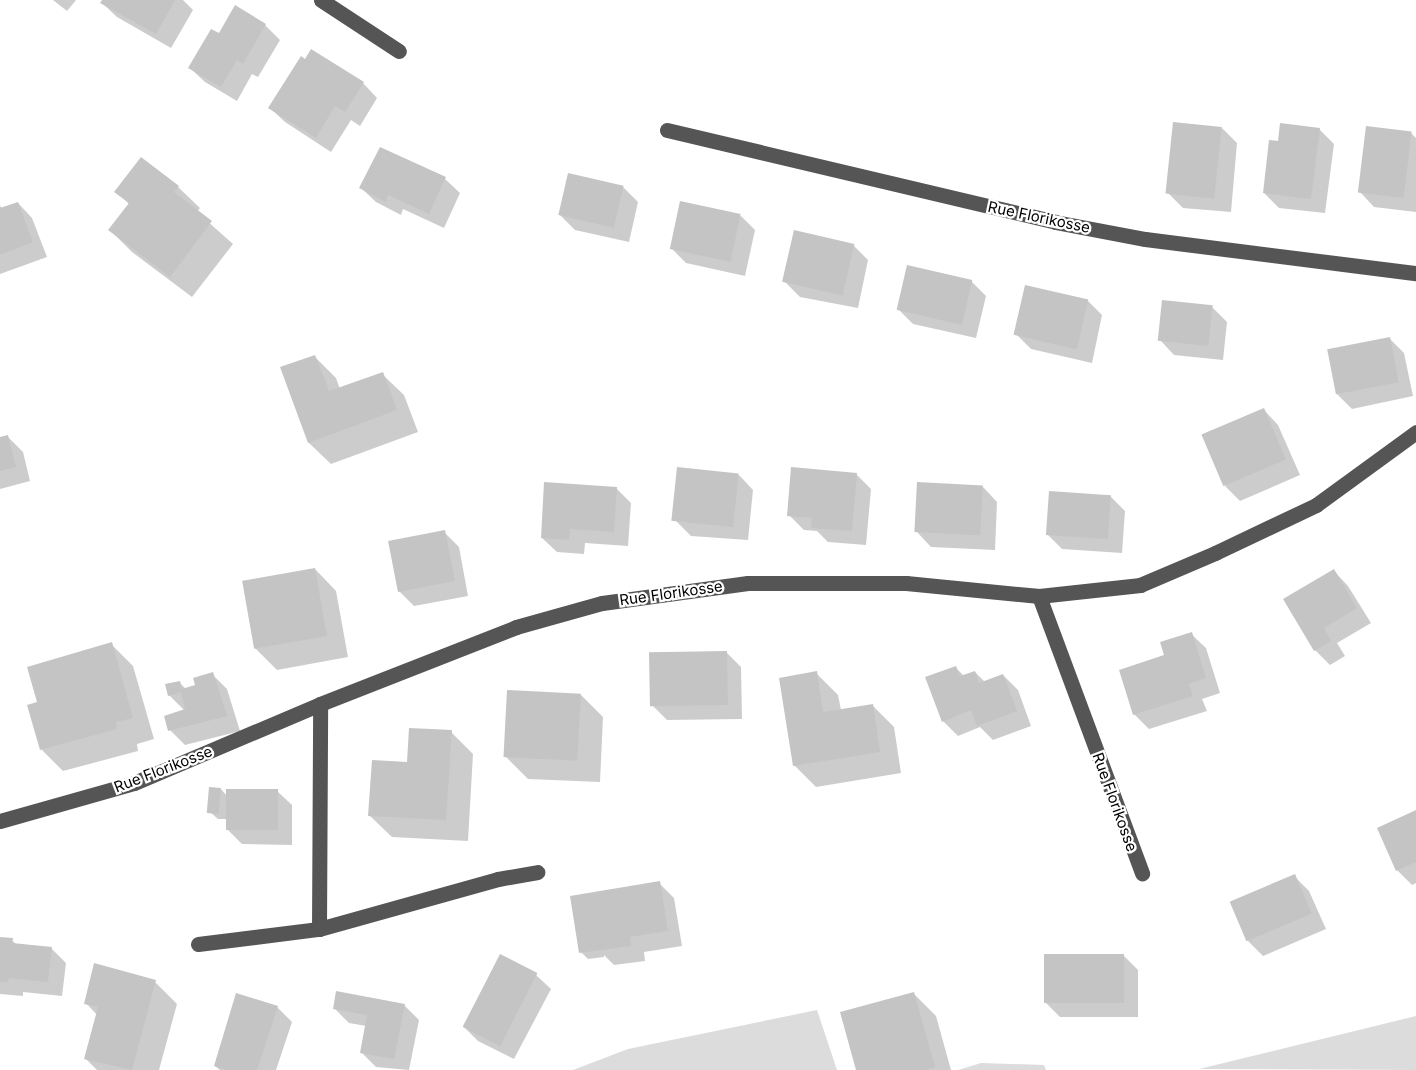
<!DOCTYPE html>
<html>
<head>
<meta charset="utf-8">
<style>
  body { margin:0 }
  #map { position:relative; width:1416px; height:1070px; overflow:hidden; background:#fff; font-family:Inter,sans-serif }
  div>[style] { position:absolute }
  .green>* { inset:0; background:#dcdcdc }
  .shadow>* { inset:0; background:#0003 }
  .building>* { inset:0; background:#c4c4c4; transform-origin:0 0 }
  .minor>* { height:15px; margin:-7.5px; padding:0 7.5px; transform-origin:7.5px; border-radius:7.5px; background:#555 }
  span { translate:-50% -50%; white-space:nowrap; text-align:center; line-height:1.15; -webkit-text-stroke:4.5px #fff; paint-order:stroke }
  .street-label { font-size:15px; color:#000 }
</style>
</head>
<body>
<div id="map">
  <div class="green">
    <i style="clip-path:polygon(817px 1010px,837px 1070px,573px 1070px,628px 1049px)"></i>
    <i style="clip-path:polygon(1416px 1016px,1416px 1070px,1199px 1069px)"></i>
    <i style="clip-path:polygon(981px 1063px,1044px 1065px,1046px 1070px,958px 1070px)"></i>
  </div>
  <div class="shadow">
    <i style="clip-path:polygon(53px 0,76px 0,67px 11px)"></i>
    <i style="clip-path:polygon(103px 0,183px 0,193px 10px,171px 48px,117px 17px,102px 3px)"></i>
    <i style="clip-path:polygon(265px 25px,280px 40px,258px 77px,252px 74px,237px 101px,205px 82px,190px 68px,219px 35px)"></i>
    <i style="clip-path:polygon(363px 83px,377px 98px,360px 126px,351px 120px,331px 152px,285px 122px,270px 108px)"></i>
    <i style="clip-path:polygon(1222px 128px,1237px 143px,1231px 212px,1183px 208px,1168px 193px)"></i>
    <i style="clip-path:polygon(1319px 129px,1334px 144px,1325px 213px,1279px 208px,1264px 193px)"></i>
    <i style="clip-path:polygon(1411px 133px,1416px 138px,1416px 212px,1374px 207px,1360px 192px)"></i>
    <i style="clip-path:polygon(381px 148px,445px 179px,460px 193px,444px 228px,403px 209px,401px 215px,376px 202px,361px 188px)"></i>
    <i style="clip-path:polygon(178px 187px,200px 208px,197px 212px,233px 244px,192px 297px,132px 252px,110px 230px,130px 205px,116px 191px)"></i>
    <i style="clip-path:polygon(623px 187px,638px 202px,629px 242px,575px 230px,560px 215px)"></i>
    <i style="clip-path:polygon(18px 203px,32px 218px,47px 257px,0 274px,0 206px,3px 209px)"></i>
    <i style="clip-path:polygon(741px 216px,755px 230px,745px 276px,686px 263px,671px 248px)"></i>
    <i style="clip-path:polygon(853px 245px,868px 260px,858px 308px,800px 297px,785px 282px)"></i>
    <i style="clip-path:polygon(971px 281px,986px 296px,976px 338px,913px 324px,898px 309px)"></i>
    <i style="clip-path:polygon(1088px 301px,1102px 315px,1092px 363px,1031px 349px,1016px 334px)"></i>
    <i style="clip-path:polygon(1212px 307px,1227px 322px,1223px 360px,1174px 355px,1160px 340px)"></i>
    <i style="clip-path:polygon(1389px 338px,1404px 353px,1413px 396px,1352px 409px,1337px 394px)"></i>
    <i style="clip-path:polygon(314px 356px,336px 378px,340px 389px,382px 374px,404px 395px,418px 432px,331px 464px,309px 443px,281px 368px)"></i>
    <i style="clip-path:polygon(1264px 410px,1278px 425px,1300px 475px,1240px 501px,1225px 486px)"></i>
    <i style="clip-path:polygon(8px 437px,23px 452px,30px 481px,0 489px,0 439px)"></i>
    <i style="clip-path:polygon(856px 474px,871px 489px,866px 545px,828px 542px,817px 531px,804px 530px,789px 515px)"></i>
    <i style="clip-path:polygon(739px 475px,753px 490px,748px 540px,691px 536px,676px 521px)"></i>
    <i style="clip-path:polygon(983px 487px,997px 502px,995px 550px,931px 547px,917px 532px)"></i>
    <i style="clip-path:polygon(616px 488px,631px 503px,628px 546px,585px 543px,584px 554px,557px 552px,542px 538px)"></i>
    <i style="clip-path:polygon(1110px 496px,1125px 511px,1122px 553px,1062px 549px,1047px 534px)"></i>
    <i style="clip-path:polygon(444px 532px,459px 547px,468px 596px,414px 606px,399px 591px)"></i>
    <i style="clip-path:polygon(315px 569px,336px 591px,348px 657px,277px 670px,255px 648px)"></i>
    <i style="clip-path:polygon(1334px 571px,1348px 586px,1371px 623px,1337px 643px,1345px 656px,1330px 665px,1315px 650px,1285px 599px)"></i>
    <i style="clip-path:polygon(1191px 634px,1206px 648px,1220px 693px,1202px 699px,1207px 711px,1149px 729px,1134px 714px,1166px 656px)"></i>
    <i style="clip-path:polygon(111px 644px,133px 666px,154px 739px,137px 744px,138px 751px,63px 771px,42px 750px,39px 703px)"></i>
    <i style="clip-path:polygon(726px 652px,741px 667px,742px 719px,667px 720px,652px 705px)"></i>
    <i style="clip-path:polygon(956px 668px,964px 676px,975px 672px,985px 682px,1003px 675px,1018px 690px,1031px 726px,993px 740px,980px 727px,958px 736px,943px 721px)"></i>
    <i style="clip-path:polygon(816px 673px,838px 695px,841px 710px,872px 705px,894px 727px,901px 773px,816px 787px,794px 765px)"></i>
    <i style="clip-path:polygon(212px 674px,227px 689px,240px 731px,185px 745px,170px 730px,185px 711px,169px 695px,179px 682px,186px 689px,197px 687px)"></i>
    <i style="clip-path:polygon(581px 695px,603px 717px,600px 782px,528px 779px,506px 757px)"></i>
    <i style="clip-path:polygon(451px 732px,473px 754px,468px 841px,392px 837px,370px 816px)"></i>
    <i style="clip-path:polygon(221px 789px,227px 796px,277px 791px,292px 805px,292px 845px,242px 844px,227px 829px,227px 819px,218px 819px,210px 812px)"></i>
    <i style="clip-path:polygon(1416px 812px,1416px 883px,1412px 885px,1397px 870px)"></i>
    <i style="clip-path:polygon(1294px 876px,1309px 891px,1326px 929px,1263px 956px,1248px 941px)"></i>
    <i style="clip-path:polygon(659px 883px,674px 898px,682px 946px,644px 952px,645px 961px,614px 965px,604px 955px,604px 957px,588px 959px,581px 952px)"></i>
    <i style="clip-path:polygon(0 938px,12px 940px,17px 945px,51px 948px,66px 963px,62px 996px,23px 992px,23px 996px,0 994px)"></i>
    <i style="clip-path:polygon(1123px 955px,1138px 970px,1138px 1017px,1060px 1017px,1046px 1003px)"></i>
    <i style="clip-path:polygon(500px 956px,536px 975px,551px 989px,514px 1059px,478px 1041px,463px 1026px)"></i>
    <i style="clip-path:polygon(155px 982px,177px 1004px,159px 1070px,97px 1070px,86px 1059px,97px 1015px,86px 1003px)"></i>
    <i style="clip-path:polygon(914px 994px,936px 1016px,951px 1070px,858px 1070px)"></i>
    <i style="clip-path:polygon(404px 1005px,419px 1020px,409px 1070px,376px 1067px,361px 1052px,366px 1026px,349px 1023px,334px 1008px)"></i>
    <i style="clip-path:polygon(277px 1007px,292px 1022px,276px 1070px,220px 1070px,215px 1066px)"></i>
  </div>
  <div class="building">
    <i style="clip-path:polygon(102px 0,175px 0,156px 34px,100px 3px)"></i>
    <i style="clip-path:polygon(235px 5px,266px 24px,243px 64px,237px 60px,221px 87px,188px 68px,211px 29px,219px 33px)"></i>
    <i style="clip-path:polygon(311px 49px,364px 82px,345px 112px,335px 106px,316px 138px,268px 108px,301px 56px,305px 59px)"></i>
    <i style="left:1173px;top:122px;width:49px;height:72px;rotate:6deg"></i>
    <i style="clip-path:polygon(1280px 123px,1320px 128px,1311px 199px,1263px 193px,1269px 140px,1278px 141px)"></i>
    <i style="left:1366px;top:126px;width:46px;height:67px;rotate:7deg"></i>
    <i style="clip-path:polygon(380px 147px,446px 177px,429px 214px,388px 195px,386px 202px,359px 188px)"></i>
    <i style="clip-path:polygon(141px 157px,179px 186px,174px 192px,212px 221px,170px 277px,108px 230px,129px 203px,114px 192px)"></i>
    <i style="left:568px;top:173px;width:57px;height:43px;rotate:13deg"></i>
    <i style="left:680px;top:201px;width:62px;height:49px;rotate:12deg"></i>
    <i style="clip-path:polygon(18px 202px,33px 242px,0 255px,0 208px)"></i>
    <i style="left:794px;top:230px;width:62px;height:53px;rotate:13deg"></i>
    <i style="left:907px;top:265px;width:67px;height:46px;rotate:13deg"></i>
    <i style="left:1025px;top:285px;width:65px;height:51px;rotate:13deg"></i>
    <i style="left:1162px;top:300px;width:51px;height:41px;rotate:6deg"></i>
    <i style="left:1390px;top:337px;width:46px;height:64px;rotate:79deg"></i>
    <i style="clip-path:polygon(315px 355px,329px 391px,383px 372px,397px 410px,308px 443px,280px 367px)"></i>
    <i style="left:1264px;top:408px;width:56px;height:68px;rotate:67deg"></i>
    <i style="clip-path:polygon(8px 435px,16px 467px,0 471px,0 437px)"></i>
    <i style="left:677px;top:467px;width:62px;height:54px;rotate:6deg"></i>
    <i style="clip-path:polygon(791px 467px,857px 473px,852px 531px,811px 528px,812px 518px,787px 516px)"></i>
    <i style="clip-path:polygon(544px 482px,617px 487px,614px 532px,570px 529px,569px 540px,541px 538px)"></i>
    <i style="left:917px;top:482px;width:66px;height:50px;rotate:3deg"></i>
    <i style="left:1049px;top:491px;width:62px;height:44px;rotate:4deg"></i>
    <i style="left:445px;top:530px;width:52px;height:58px;rotate:79deg"></i>
    <i style="left:315px;top:568px;width:69px;height:74px;rotate:80deg"></i>
    <i style="clip-path:polygon(1334px 569px,1357px 608px,1324px 628px,1331px 641px,1314px 651px,1283px 599px)"></i>
    <i style="clip-path:polygon(1192px 632px,1206px 678px,1189px 684px,1193px 696px,1133px 715px,1119px 670px,1164px 655px,1160px 642px)"></i>
    <i style="clip-path:polygon(112px 642px,133px 718px,116px 722px,117px 729px,40px 750px,27px 705px,37px 702px,27px 667px)"></i>
    <i style="left:727px;top:651px;width:54px;height:78px;rotate:89deg"></i>
    <i style="clip-path:polygon(956px 666px,960px 676px,975px 671px,979px 683px,1003px 674px,1017px 711px,977px 726px,971px 710px,942px 722px,925px 677px)"></i>
    <i style="clip-path:polygon(817px 671px,823px 712px,873px 704px,880px 752px,793px 766px,779px 678px)"></i>
    <i style="clip-path:polygon(213px 672px,227px 716px,168px 731px,164px 716px,185px 709px,181px 692px,168px 696px,165px 684px,180px 681px,182px 689px,195px 685px,193px 678px)"></i>
    <i style="left:507px;top:690px;width:74px;height:67px;rotate:3deg"></i>
    <i style="clip-path:polygon(409px 728px,452px 730px,446px 820px,368px 816px,372px 760px,407px 762px)"></i>
    <i style="left:209px;top:787px;width:12px;height:26px;rotate:5deg"></i>
    <i style="left:226px;top:789px;width:52px;height:41px"></i>
    <i style="clip-path:polygon(1416px 810px,1416px 862px,1396px 871px,1377px 828px)"></i>
    <i style="left:1295px;top:874px;width:43px;height:71px;rotate:67deg"></i>
    <i style="clip-path:polygon(660px 881px,668px 931px,630px 937px,631px 946px,579px 953px,570px 896px)"></i>
    <i style="clip-path:polygon(0 937px,13px 938px,12px 943px,52px 947px,48px 982px,9px 978px,8px 982px,0 982px)"></i>
    <i style="left:500px;top:954px;width:42px;height:82px;rotate:27deg"></i>
    <i style="left:1044px;top:954px;width:80px;height:49px"></i>
    <i style="clip-path:polygon(94px 963px,156px 980px,132px 1070px,84px 1059px,98px 1007px,84px 1004px)"></i>
    <i style="clip-path:polygon(336px 991px,405px 1004px,394px 1059px,360px 1053px,367px 1015px,333px 1009px)"></i>
    <i style="clip-path:polygon(914px 992px,935px 1067px,925px 1070px,856px 1070px,840px 1012px)"></i>
    <i style="clip-path:polygon(236px 993px,278px 1006px,257px 1070px,226px 1070px,214px 1066px)"></i>
  </div>
  <div class="minor">
    <i style="left:321px;top:0;width:93px;rotate:33.2deg"></i>
    <i style="left:667px;top:130px;width:399px;rotate:13.3deg"></i>
    <i style="left:1055px;top:222px;width:92px;rotate:10.7deg"></i>
    <i style="left:1145px;top:239px;width:273px;rotate:7.2deg"></i>
    <i style="left:1039px;top:596px;width:296px;rotate:69.6deg"></i>
    <i style="left:0;top:821px;width:139px;rotate:-15.8deg"></i>
    <i style="left:134px;top:783px;width:202px;rotate:-23deg"></i>
    <i style="left:320px;top:704px;width:211px;rotate:-21.4deg"></i>
    <i style="left:516px;top:627px;width:89px;rotate:-15.6deg"></i>
    <i style="left:602px;top:603px;width:147px;rotate:-7.8deg"></i>
    <i style="left:748px;top:583px;width:158px"></i>
    <i style="left:906px;top:583px;width:134px;rotate:5.6deg"></i>
    <i style="left:1039px;top:596px;width:102px;rotate:-6.2deg"></i>
    <i style="left:1140px;top:585px;width:82px;rotate:-23.1deg"></i>
    <i style="left:1215px;top:553px;width:112px;rotate:-25.4deg"></i>
    <i style="left:1316px;top:505px;width:124px;rotate:-36.1deg"></i>
    <i style="left:319px;top:929px;width:225px;rotate:-89.7deg"></i>
    <i style="left:198px;top:944px;width:122px;rotate:-7.1deg"></i>
    <i style="left:319px;top:929px;width:186px;rotate:-15.6deg"></i>
    <i style="left:498px;top:879px;width:40px;rotate:-10deg"></i>
  </div>
  <div class="street-label">
    <span style="left:1039px;top:217px;rotate:12deg">Rue Florikosse</span>
    <span style="left:671px;top:593px;rotate:-8deg">Rue Florikosse</span>
    <span style="left:163px;top:769px;rotate:-21deg">Rue Florikosse</span>
    <span style="left:1115px;top:802px;rotate:70deg">Rue Florikosse</span>
  </div>
</div>
</body>
</html>
